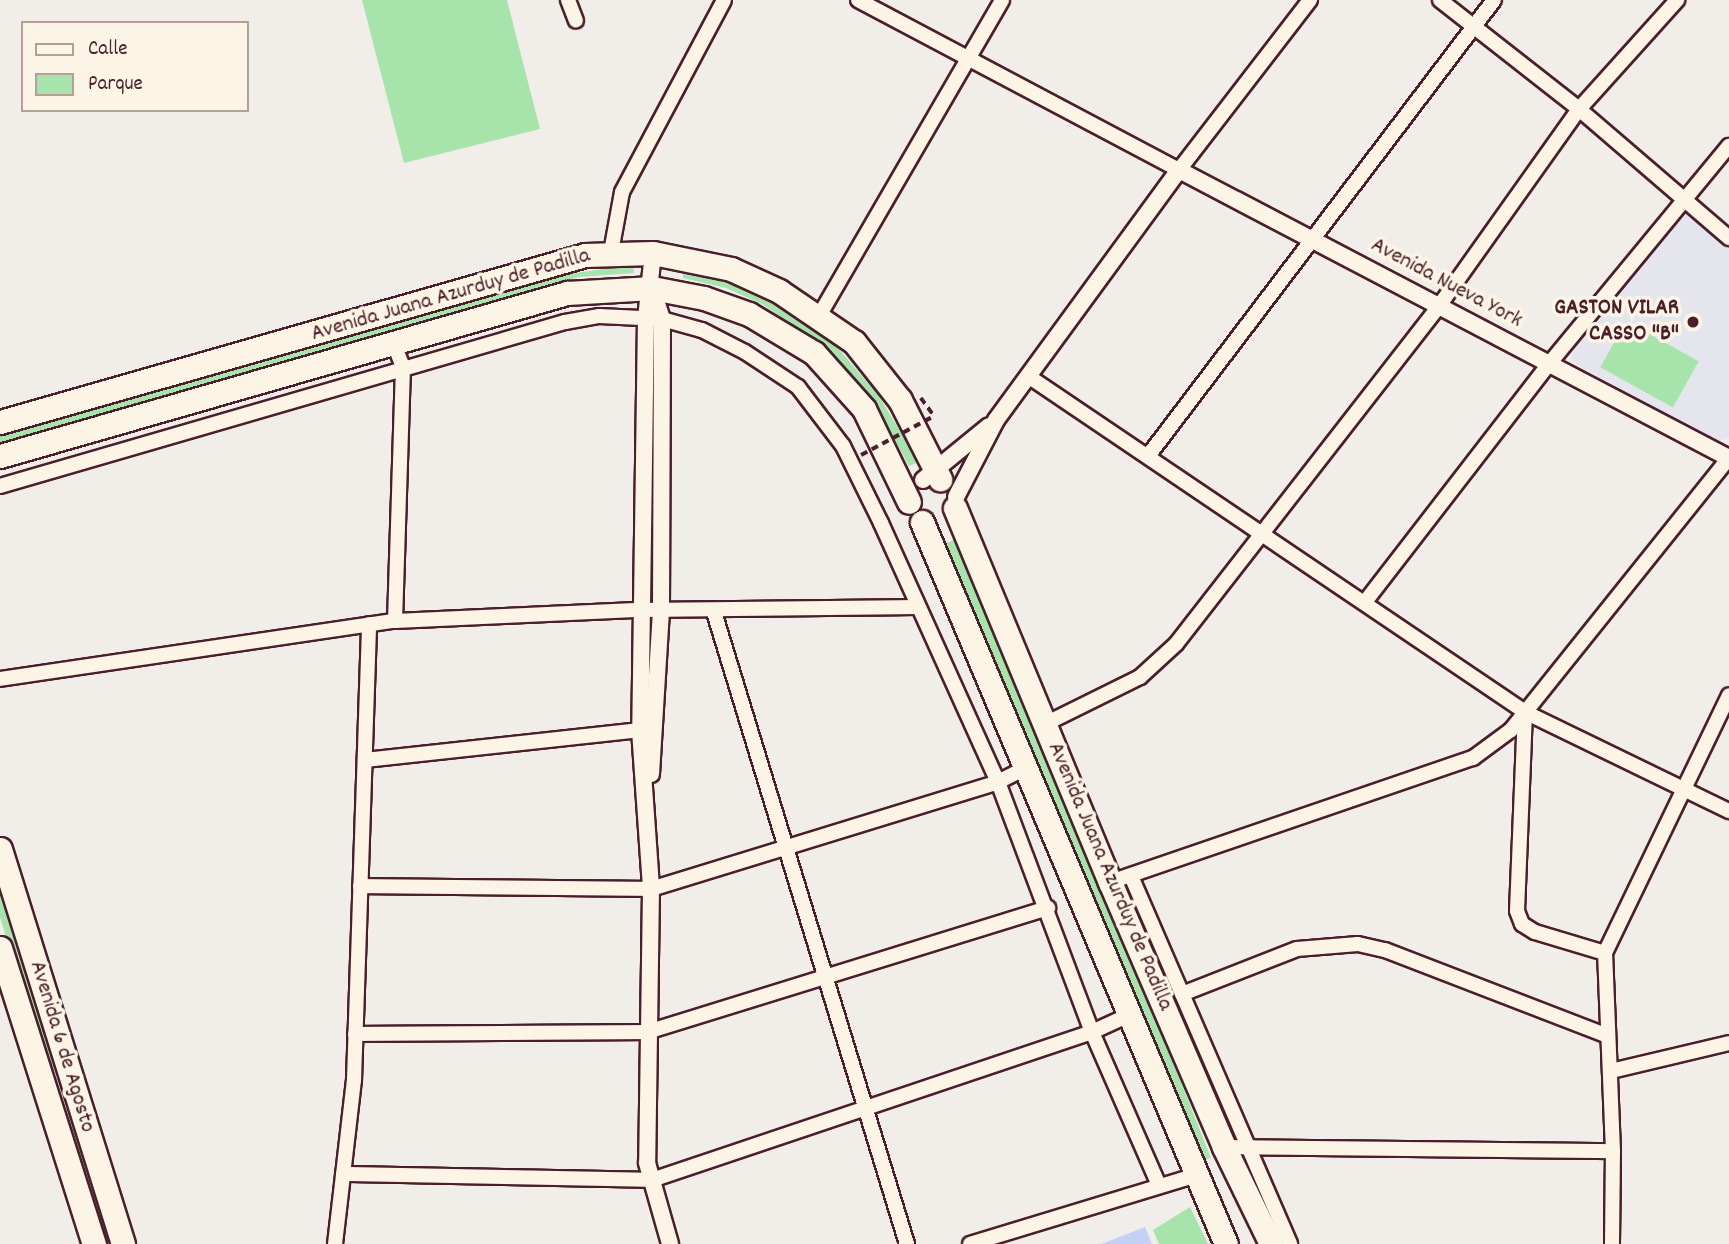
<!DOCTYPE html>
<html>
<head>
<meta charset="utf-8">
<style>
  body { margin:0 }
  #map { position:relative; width:1729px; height:1244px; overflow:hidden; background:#f1eee9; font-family:Dekko,sans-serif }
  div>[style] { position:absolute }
  .built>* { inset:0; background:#e4e5ed }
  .green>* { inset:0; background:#a6e4ab; transform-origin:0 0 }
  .building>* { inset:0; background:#c5d0f7 }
  .path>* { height:3.5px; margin-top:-1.75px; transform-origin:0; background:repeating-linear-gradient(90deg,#4a1f2b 0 7px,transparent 0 12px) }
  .roads { filter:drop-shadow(2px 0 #4a1f2b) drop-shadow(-2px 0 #4a1f2b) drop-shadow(0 2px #4a1f2b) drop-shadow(0 -2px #4a1f2b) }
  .minor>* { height:14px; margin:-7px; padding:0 7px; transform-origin:7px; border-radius:7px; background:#fcf5e5 }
  .tertiary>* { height:16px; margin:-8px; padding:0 8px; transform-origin:8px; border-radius:8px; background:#fcf5e5 }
  .trunk>* { height:23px; margin:-11.5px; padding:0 11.5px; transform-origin:11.5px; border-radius:11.5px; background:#fcf5e5 }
  .path-bridge>* { height:3.5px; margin-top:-1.75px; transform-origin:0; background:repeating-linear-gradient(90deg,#4a1f2b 0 7px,transparent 0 12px) }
  .dots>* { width:19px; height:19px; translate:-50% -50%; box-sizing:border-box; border:4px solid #fcf5e5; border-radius:50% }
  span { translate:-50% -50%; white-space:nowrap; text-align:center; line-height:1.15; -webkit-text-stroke:7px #fcf5e5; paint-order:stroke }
  .street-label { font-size:23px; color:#4a1f2b }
  .poi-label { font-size:23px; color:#4a1f2b; font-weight:700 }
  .right { translate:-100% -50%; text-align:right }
  .legend { position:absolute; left:21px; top:21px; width:228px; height:91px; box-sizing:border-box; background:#fcf5e5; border:2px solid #b59f9b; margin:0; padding:9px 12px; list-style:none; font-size:21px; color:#4a1f2b }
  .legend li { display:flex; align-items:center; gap:14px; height:35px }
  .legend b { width:35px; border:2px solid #b59f9b }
</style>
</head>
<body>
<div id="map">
  <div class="built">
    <i style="clip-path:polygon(1688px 215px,1729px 243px,1729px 438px,1721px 440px,1709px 439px,1571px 361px,1573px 350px,1679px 218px)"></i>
  </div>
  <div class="green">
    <i style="clip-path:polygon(362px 0,507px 0,540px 129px,404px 163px)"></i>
    <i style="clip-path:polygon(633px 265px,634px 273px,579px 277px,547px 285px,0 445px,0 436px,553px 276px)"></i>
    <i style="clip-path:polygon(683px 270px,740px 286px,814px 327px,838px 348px,878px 395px,919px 462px,909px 466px,881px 414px,829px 349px,762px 304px,726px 288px,683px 278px)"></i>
    <i style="left:1626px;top:321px;width:83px;height:53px;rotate:29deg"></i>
    <i style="clip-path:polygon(955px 539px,1129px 952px,1211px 1158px,1203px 1161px,962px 585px,945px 544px)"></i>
    <i style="clip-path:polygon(4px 895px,57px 1069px,47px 1072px,0 917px,0 896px)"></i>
    <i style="left:73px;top:1111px;width:139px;height:12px;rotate:72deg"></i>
    <i style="clip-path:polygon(1190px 1207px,1208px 1244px,1159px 1244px,1153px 1230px)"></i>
  </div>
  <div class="building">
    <i style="clip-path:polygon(1145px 1227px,1152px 1244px,1101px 1244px)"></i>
  </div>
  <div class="path">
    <i style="left:921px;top:398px;width:22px;rotate:54deg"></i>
  </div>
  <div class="roads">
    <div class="minor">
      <i style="left:568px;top:0;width:22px;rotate:69deg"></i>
      <i style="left:858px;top:0;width:363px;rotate:27.9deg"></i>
      <i style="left:1179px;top:170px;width:215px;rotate:-52.4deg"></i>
      <i style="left:1440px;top:0;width:177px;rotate:38.1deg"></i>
      <i style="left:1579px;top:109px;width:198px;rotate:40.7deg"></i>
      <i style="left:611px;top:252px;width:61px;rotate:-79.6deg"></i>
      <i style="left:622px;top:192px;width:217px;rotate:-62deg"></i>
      <i style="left:819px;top:316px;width:365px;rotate:-59.9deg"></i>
      <i style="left:393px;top:342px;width:27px;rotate:68deg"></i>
      <i style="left:403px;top:367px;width:254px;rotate:91.8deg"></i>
      <i style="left:1028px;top:376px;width:600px;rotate:34.06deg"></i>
      <i style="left:1525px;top:712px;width:227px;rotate:25.9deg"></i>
      <i style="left:1148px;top:456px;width:572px;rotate:-52.81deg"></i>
      <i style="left:0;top:486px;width:588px;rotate:-16.19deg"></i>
      <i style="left:565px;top:322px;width:35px;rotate:-10deg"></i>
      <i style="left:599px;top:316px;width:63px;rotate:2.7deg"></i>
      <i style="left:662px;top:319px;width:41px;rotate:15.4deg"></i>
      <i style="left:702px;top:330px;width:48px;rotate:27.1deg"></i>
      <i style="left:745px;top:352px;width:64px;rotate:33.4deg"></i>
      <i style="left:798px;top:387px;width:74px;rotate:52.7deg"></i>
      <i style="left:843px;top:446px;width:86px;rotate:63.7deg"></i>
      <i style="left:881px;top:523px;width:284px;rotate:65.7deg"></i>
      <i style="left:998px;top:782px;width:267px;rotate:69.4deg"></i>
      <i style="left:1092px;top:1032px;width:167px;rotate:66.4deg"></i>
      <i style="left:1365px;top:602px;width:301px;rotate:-52.3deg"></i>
      <i style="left:1549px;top:364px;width:283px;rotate:-50.5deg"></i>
      <i style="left:714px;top:612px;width:661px;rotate:73.02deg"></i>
      <i style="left:0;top:679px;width:399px;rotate:-8.4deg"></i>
      <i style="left:395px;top:621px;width:246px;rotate:-2.6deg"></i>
      <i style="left:641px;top:610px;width:275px;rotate:-0.6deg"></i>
      <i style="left:1525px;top:712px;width:199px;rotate:92.3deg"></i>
      <i style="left:1517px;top:911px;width:14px;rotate:69deg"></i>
      <i style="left:1522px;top:924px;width:15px;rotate:32deg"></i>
      <i style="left:1535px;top:932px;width:73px;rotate:16.7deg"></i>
      <i style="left:1045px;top:724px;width:106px;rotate:-26.3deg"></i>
      <i style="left:1140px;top:677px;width:49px;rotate:-42.5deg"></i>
      <i style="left:1176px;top:644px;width:428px;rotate:-52.1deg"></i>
      <i style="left:1439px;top:306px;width:242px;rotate:-54.6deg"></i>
      <i style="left:1579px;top:109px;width:147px;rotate:-48deg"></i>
      <i style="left:365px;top:760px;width:277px;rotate:-6.2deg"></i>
      <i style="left:1131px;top:876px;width:401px;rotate:66.6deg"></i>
      <i style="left:1110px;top:882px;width:384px;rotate:-18.9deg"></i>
      <i style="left:1473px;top:758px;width:47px;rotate:-36.4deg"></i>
      <i style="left:1511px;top:730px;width:349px;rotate:-51.3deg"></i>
      <i style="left:360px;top:886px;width:291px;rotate:0.6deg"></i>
      <i style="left:651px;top:889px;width:363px;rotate:-17.1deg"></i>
      <i style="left:998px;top:782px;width:34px;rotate:-27deg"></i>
      <i style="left:1182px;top:994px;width:123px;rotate:-21.4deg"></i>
      <i style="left:1297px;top:949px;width:61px;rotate:-4.7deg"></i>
      <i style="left:1358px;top:944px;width:28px;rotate:13deg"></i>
      <i style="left:1385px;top:950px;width:239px;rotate:21.1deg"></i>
      <i style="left:355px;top:1034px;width:292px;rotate:-0.4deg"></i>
      <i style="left:647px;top:1032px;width:420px;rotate:-17.2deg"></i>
      <i style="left:1611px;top:1071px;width:121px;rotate:-13.3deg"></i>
      <i style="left:1224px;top:1147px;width:389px;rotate:0.6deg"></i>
      <i style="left:343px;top:1174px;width:309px;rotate:1.1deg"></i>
      <i style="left:652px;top:1180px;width:464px;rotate:-18.6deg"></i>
      <i style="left:1092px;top:1032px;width:43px;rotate:-24.8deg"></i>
      <i style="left:335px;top:1244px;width:165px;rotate:-83.4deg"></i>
      <i style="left:354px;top:1080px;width:456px;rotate:-88.1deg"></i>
      <i style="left:970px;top:1244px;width:237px;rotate:-16.9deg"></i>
      <i style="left:1612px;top:1244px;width:93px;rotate:-89.4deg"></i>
      <i style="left:1613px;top:1151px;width:198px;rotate:-92.3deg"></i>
      <i style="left:1605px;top:953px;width:286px;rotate:-64.3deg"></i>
    </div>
    <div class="tertiary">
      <i style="left:653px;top:253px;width:65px;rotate:96.1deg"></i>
      <i style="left:646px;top:318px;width:412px;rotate:90.8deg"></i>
      <i style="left:640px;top:730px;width:159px;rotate:86deg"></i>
      <i style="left:651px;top:889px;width:274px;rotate:90.8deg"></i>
      <i style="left:647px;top:1163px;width:84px;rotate:74.1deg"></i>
      <i style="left:923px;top:480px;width:85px;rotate:-39.3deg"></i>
      <i style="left:956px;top:497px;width:87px;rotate:-62.5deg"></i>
      <i style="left:996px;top:420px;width:310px;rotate:-53.8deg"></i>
      <i style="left:1179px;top:170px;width:621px;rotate:27.64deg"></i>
      <i style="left:651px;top:774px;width:163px;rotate:-86.5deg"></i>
      <i style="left:661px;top:611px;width:292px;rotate:-89.8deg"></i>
      <i style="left:662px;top:319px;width:29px;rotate:-108deg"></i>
    </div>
    <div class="trunk">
      <i style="left:0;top:422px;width:608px;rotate:-15.93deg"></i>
      <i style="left:585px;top:255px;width:68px;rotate:-1.7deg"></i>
      <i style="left:653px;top:253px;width:80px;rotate:11.6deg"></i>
      <i style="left:731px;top:269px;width:53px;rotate:24.6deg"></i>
      <i style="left:779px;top:291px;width:91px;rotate:34.2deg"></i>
      <i style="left:854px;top:342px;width:74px;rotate:51.6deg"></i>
      <i style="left:900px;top:400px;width:89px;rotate:63.1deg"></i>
      <i style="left:0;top:456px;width:590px;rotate:-16.04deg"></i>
      <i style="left:567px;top:293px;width:85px;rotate:-3.4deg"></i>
      <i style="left:652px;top:288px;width:53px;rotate:10.9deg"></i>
      <i style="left:704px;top:298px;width:48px;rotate:19.6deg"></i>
      <i style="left:749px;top:314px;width:76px;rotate:31deg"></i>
      <i style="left:814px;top:353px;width:75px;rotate:48.2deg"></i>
      <i style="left:864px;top:409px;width:103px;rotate:64.2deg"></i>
      <i style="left:955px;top:508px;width:405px;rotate:67.5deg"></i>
      <i style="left:1110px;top:882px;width:288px;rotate:66.7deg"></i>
      <i style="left:1224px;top:1147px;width:108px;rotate:64.1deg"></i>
      <i style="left:922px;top:522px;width:783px;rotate:67.17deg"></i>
      <i style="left:0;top:849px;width:414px;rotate:72.7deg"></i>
      <i style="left:0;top:948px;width:311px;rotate:72.4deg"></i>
    </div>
  </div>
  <div class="path-bridge">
    <i style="left:861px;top:455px;width:83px;rotate:-28.1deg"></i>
  </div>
  <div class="dots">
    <i style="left:1693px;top:322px;background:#4a1f2b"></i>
  </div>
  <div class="street-label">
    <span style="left:1446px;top:284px;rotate:28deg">Avenida Nueva York</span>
    <span style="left:451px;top:296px;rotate:-16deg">Avenida Juana Azurduy de Padilla</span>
    <span style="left:1109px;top:877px;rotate:67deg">Avenida Juana Azurduy de Padilla</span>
    <span style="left:61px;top:1047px;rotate:73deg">Avenida 6 de Agosto</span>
  </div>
  <div class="poi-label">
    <span class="right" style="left:1679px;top:322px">GASTON VILAR<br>CASSO "B"</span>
  </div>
  <ul class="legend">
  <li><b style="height:9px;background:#fcf5e5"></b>Calle</li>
  <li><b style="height:19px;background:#a6e4ab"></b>Parque</li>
  </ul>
</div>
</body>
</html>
